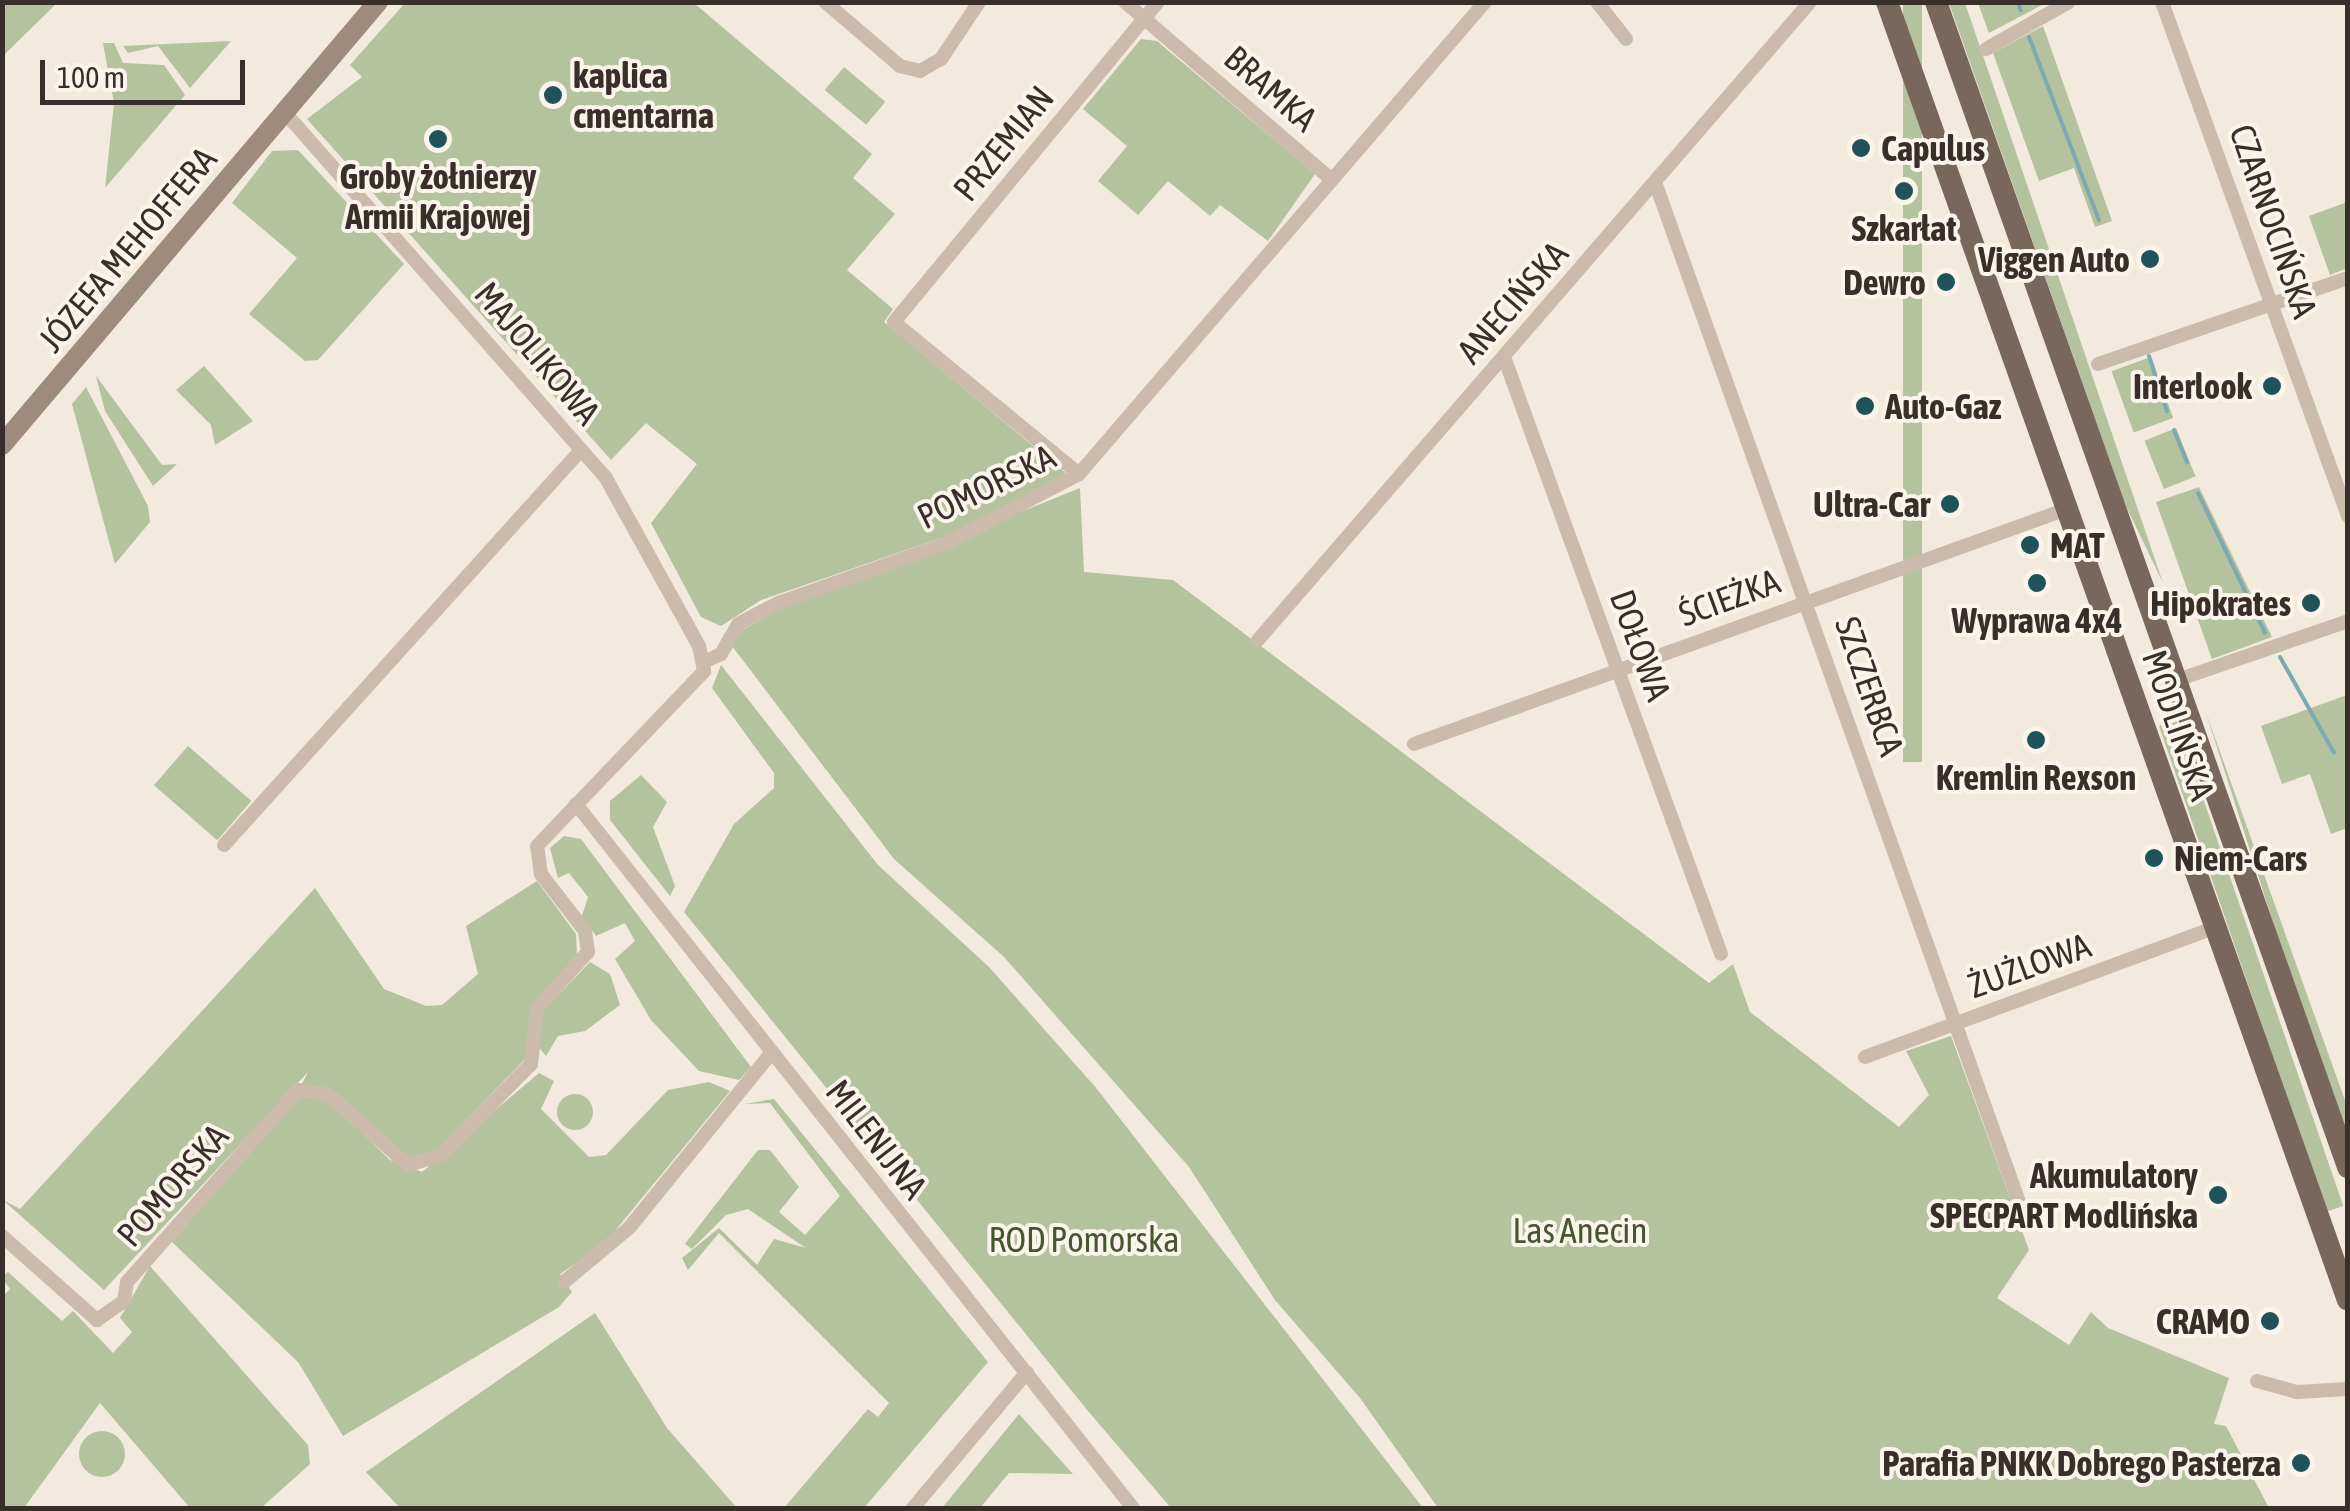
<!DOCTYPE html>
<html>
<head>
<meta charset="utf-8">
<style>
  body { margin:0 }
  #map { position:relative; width:2350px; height:1511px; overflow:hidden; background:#f3eade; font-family:"Asap Condensed",sans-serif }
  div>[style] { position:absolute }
  .green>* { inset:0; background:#b4c29e; transform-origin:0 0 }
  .round { border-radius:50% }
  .stream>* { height:4px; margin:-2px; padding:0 2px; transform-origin:2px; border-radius:2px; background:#7daab0 }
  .street>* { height:14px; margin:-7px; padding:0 7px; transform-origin:7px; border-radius:7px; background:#cbbbaa }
  .secondary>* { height:20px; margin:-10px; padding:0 10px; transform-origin:10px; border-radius:10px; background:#9f8b7b }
  .primary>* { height:22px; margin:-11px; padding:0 11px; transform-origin:11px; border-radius:11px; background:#7a675b }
  .dots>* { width:28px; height:28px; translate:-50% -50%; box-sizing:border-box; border:5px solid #faf4eb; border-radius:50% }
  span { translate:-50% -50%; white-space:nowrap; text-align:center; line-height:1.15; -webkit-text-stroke:8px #faf4eb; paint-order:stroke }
  .poi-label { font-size:35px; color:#392f2a; font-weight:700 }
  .left { translate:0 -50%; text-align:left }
  .right { translate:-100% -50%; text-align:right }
  .street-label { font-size:35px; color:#392f2a }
  .park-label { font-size:35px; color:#45572d }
  .frame { position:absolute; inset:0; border:5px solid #392f2a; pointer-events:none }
  .scale { position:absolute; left:40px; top:60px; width:205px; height:45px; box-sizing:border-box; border:5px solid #392f2a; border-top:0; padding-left:12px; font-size:30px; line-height:35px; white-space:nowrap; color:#392f2a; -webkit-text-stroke:8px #faf4eb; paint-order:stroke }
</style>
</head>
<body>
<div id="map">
  <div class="green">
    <i style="clip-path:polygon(3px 2px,57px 2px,57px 3px,3px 56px)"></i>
    <i style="clip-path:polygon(405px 3px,694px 3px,872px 154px,853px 178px,895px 214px,847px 270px,893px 309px,884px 322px,1068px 475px,967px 529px,761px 600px,721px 626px,701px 617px,651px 523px,697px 464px,646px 423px,611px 460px,307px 119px,362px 77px,350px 65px)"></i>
    <i style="left:1903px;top:3px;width:19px;height:759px"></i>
    <i style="clip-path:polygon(1949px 3px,1965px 3px,2163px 583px,2125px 504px)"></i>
    <i style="clip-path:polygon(1978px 3px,1978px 2px,2046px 3px,1989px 33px)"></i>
    <i style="clip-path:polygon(2043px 26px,2112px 221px,2095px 227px,2074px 168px,2039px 181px,1993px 53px)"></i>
    <i style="clip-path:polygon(1141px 39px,1157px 41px,1315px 174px,1268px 241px,1220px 205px,1210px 216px,1168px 181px,1138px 215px,1098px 181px,1127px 146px,1083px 109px)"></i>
    <i style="clip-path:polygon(231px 41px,190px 88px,158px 46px,128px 53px,123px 46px)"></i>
    <i style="clip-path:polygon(103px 43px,114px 43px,123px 63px,164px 65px,185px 95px,105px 188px,114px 103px)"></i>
    <i style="left:844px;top:67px;width:54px;height:30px;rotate:40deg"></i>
    <i style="clip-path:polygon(298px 150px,404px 264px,318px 360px,305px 361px,249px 314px,297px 258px,232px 203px,272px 151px)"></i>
    <i style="clip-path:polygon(2347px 202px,2347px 268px,2330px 275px,2309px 216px)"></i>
    <i style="left:2151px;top:357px;width:65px;height:42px;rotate:70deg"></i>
    <i style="clip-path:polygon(204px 366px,253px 421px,215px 445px,211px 425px,176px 390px)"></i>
    <i style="clip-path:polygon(96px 376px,162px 465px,177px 464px,153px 486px,105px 411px)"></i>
    <i style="clip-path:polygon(86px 387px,148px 506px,150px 522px,115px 564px,72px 404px)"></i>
    <i style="left:2176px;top:428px;width:52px;height:34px;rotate:68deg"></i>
    <i style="clip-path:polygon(2199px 487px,2272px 637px,2212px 659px,2156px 502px)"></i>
    <i style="clip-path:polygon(1080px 488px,1084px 572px,1173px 580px,1709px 983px,1733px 964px,1750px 1012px,1899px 1127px,1929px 1095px,1906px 1051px,1951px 1036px,2029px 1250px,1997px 1298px,2069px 1345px,2091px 1312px,2108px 1328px,2229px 1378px,2214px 1424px,2226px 1426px,2269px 1508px,1438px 1508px,1360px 1398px,1275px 1300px,1189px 1167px,1004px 957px,894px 859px,732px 646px,737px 633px,780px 609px)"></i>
    <i style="clip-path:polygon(721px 665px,878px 865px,989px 967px,1097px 1089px,1423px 1508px,1171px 1508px,1088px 1411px,684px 912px,734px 824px,774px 788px,774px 773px,712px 688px)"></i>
    <i style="clip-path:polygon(2347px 695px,2347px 828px,2331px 834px,2310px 774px,2282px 784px,2261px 726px)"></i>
    <i style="clip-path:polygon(2205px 710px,2347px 1106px,2347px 1136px,2281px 947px)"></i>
    <i style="left:2176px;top:720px;width:514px;height:18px;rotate:71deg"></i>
    <i style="left:188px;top:746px;width:84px;height:52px;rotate:41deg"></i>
    <i style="clip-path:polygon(641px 775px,667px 802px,653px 827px,675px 886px,670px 896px,610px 820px,610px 801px)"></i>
    <i style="clip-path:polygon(564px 836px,581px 839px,751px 1067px,739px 1080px,699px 1071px,651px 1020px,615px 959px,635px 941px,625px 923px,596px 936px,582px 916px,588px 897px,569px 873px,558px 878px,550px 848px)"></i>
    <i style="clip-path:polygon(537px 881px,576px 934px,577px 955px,534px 1003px,527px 1057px,437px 1150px,410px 1158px,328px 1088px,301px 1086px,308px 1072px,104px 1290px,3px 1200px,20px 1209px,315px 888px,384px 989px,426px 1006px,442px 1005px,478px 974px,466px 926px)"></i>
    <i style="clip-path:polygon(590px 962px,610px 974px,620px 1005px,585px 1031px,558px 1036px,546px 1056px,537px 1045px,542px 1012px)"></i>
    <i style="clip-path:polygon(539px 1073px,554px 1081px,541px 1109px,589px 1157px,606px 1155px,668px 1090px,709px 1082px,730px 1091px,605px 1243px,560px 1274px,572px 1292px,559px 1307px,343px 1436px,298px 1362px,172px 1242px,299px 1095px,329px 1101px,390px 1160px,422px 1172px)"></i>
    <i class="round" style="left:557px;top:1094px;width:36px;height:36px"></i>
    <i style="clip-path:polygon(774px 1099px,988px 1362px,864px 1508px,784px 1508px,868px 1409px,878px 1417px,889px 1403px,719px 1233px,688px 1270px,682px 1258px,719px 1228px,757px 1265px,774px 1239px,806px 1248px,748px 1209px,726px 1215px,692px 1249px,685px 1244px,758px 1150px,770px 1150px,799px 1187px,779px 1212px,805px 1235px,840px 1196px,770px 1103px,745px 1104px)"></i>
    <i style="clip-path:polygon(150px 1266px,308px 1445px,310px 1464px,261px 1508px,190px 1508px,100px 1403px,24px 1508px,3px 1508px,2px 1297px,10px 1289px,2px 1278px,8px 1272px,62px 1321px,73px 1311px,113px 1353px,132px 1332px,120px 1318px)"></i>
    <i style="clip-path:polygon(595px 1313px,667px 1428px,737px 1508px,400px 1508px,366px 1472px)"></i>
    <i style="clip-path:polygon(1019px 1414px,1073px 1474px,1009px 1473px,980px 1508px,942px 1508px)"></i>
    <i class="round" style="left:79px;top:1431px;width:46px;height:46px"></i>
  </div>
  <div class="stream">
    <i style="left:2018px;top:2px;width:9px;rotate:72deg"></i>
    <i style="left:2029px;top:37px;width:196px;rotate:69.1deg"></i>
    <i style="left:2149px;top:356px;width:58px;rotate:71.9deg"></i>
    <i style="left:2174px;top:430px;width:35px;rotate:68deg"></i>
    <i style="left:2198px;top:493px;width:155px;rotate:64.4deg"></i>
    <i style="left:2280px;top:657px;width:110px;rotate:60.6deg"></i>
  </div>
  <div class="street">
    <i style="left:825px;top:2px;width:99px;rotate:40.5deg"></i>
    <i style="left:900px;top:66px;width:21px;rotate:14deg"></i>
    <i style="left:920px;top:71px;width:24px;rotate:-30deg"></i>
    <i style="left:941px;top:59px;width:69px;rotate:-56.3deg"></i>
    <i style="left:1125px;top:2px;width:273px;rotate:40.7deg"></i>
    <i style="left:1597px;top:2px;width:47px;rotate:51.9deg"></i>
    <i style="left:2162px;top:2px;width:547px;rotate:70.11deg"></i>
    <i style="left:1986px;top:49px;width:95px;rotate:-29.5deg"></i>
    <i style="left:1655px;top:182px;width:1095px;rotate:70.36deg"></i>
    <i style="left:1504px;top:357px;width:635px;rotate:70.02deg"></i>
    <i style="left:2098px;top:364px;width:264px;rotate:-19deg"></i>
    <i style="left:1079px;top:474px;width:239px;rotate:-140.6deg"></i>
    <i style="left:894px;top:322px;width:415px;rotate:-50.5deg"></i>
    <i style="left:1258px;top:640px;width:844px;rotate:-49.13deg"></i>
    <i style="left:704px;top:662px;width:19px;rotate:-25deg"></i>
    <i style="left:721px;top:654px;width:34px;rotate:-60deg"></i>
    <i style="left:738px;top:624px;width:45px;rotate:-27.7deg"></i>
    <i style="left:778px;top:603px;width:179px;rotate:-19.5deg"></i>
    <i style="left:947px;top:543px;width:149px;rotate:-27.6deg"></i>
    <i style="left:1079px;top:474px;width:623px;rotate:-49.3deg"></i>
    <i style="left:2177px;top:680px;width:181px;rotate:-19deg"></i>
    <i style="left:1414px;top:744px;width:694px;rotate:-19.79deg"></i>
    <i style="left:576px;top:804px;width:898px;rotate:51.65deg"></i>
    <i style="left:224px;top:845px;width:532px;rotate:-47.89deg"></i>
    <i style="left:1865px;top:1057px;width:371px;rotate:-20.3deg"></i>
    <i style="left:2px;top:1236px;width:127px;rotate:41.5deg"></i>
    <i style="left:97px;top:1320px;width:33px;rotate:-35deg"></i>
    <i style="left:124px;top:1301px;width:19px;rotate:-81deg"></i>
    <i style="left:127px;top:1282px;width:257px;rotate:-48.3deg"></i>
    <i style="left:298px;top:1090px;width:30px;rotate:8deg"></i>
    <i style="left:328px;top:1094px;width:107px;rotate:41.6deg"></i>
    <i style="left:408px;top:1165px;width:34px;rotate:-17deg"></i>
    <i style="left:441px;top:1155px;width:128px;rotate:-45.3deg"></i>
    <i style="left:531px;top:1064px;width:56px;rotate:-83.9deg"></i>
    <i style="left:537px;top:1008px;width:76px;rotate:-47.7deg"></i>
    <i style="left:588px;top:952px;width:21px;rotate:-98deg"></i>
    <i style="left:585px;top:931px;width:72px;rotate:-127.7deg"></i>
    <i style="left:541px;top:874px;width:28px;rotate:-98deg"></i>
    <i style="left:537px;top:846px;width:242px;rotate:-46.3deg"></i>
    <i style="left:704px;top:671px;width:25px;rotate:-101deg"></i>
    <i style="left:699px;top:646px;width:192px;rotate:-119deg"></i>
    <i style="left:606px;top:478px;width:487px;rotate:-131.3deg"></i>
    <i style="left:564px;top:1282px;width:85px;rotate:-39.7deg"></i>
    <i style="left:629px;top:1228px;width:227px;rotate:-50.9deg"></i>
    <i style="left:2257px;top:1381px;width:41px;rotate:15.4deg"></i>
    <i style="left:2297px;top:1392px;width:51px;rotate:-3.4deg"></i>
    <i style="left:913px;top:1508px;width:177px;rotate:-50deg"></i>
  </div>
  <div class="secondary">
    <i style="left:2px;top:445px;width:581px;rotate:-49.68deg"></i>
  </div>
  <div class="primary">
    <i style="left:1887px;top:2px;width:1377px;rotate:70.45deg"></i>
    <i style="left:1936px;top:2px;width:1236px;rotate:70.52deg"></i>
  </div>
  <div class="dots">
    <i style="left:553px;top:95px;background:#1f525a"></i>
    <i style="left:438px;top:139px;background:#1f525a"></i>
    <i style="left:1861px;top:148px;background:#1f525a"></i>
    <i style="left:1904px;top:191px;background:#1f525a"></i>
    <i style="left:2150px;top:259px;background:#1f525a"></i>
    <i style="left:1946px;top:282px;background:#1f525a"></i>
    <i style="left:2272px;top:386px;background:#1f525a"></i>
    <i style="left:1865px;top:406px;background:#1f525a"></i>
    <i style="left:1950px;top:504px;background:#1f525a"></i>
    <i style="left:2030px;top:545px;background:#1f525a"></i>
    <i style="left:2037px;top:583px;background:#1f525a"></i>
    <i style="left:2311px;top:603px;background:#1f525a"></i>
    <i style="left:2036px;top:740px;background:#1f525a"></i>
    <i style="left:2154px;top:858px;background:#1f525a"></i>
    <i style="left:2218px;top:1195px;background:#1f525a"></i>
    <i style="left:2270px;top:1321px;background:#1f525a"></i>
    <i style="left:2301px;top:1463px;background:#1f525a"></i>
  </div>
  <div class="poi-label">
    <span class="left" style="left:573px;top:95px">kaplica<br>cmentarna</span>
    <span class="left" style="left:1881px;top:148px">Capulus</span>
    <span style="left:438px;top:196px">Groby żołnierzy<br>Armii Krajowej</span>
    <span style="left:1904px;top:228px">Szkarłat</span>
    <span class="right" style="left:2130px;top:259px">Viggen Auto</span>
    <span class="right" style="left:1926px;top:282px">Dewro</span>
    <span class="right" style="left:2252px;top:386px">Interlook</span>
    <span class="left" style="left:1885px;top:406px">Auto-Gaz</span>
    <span class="right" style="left:1930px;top:504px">Ultra-Car</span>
    <span class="left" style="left:2050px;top:545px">MAT</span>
    <span class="right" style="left:2291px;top:603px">Hipokrates</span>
    <span style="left:2037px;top:620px">Wyprawa 4x4</span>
    <span style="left:2036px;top:777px">Kremlin Rexson</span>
    <span class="left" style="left:2174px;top:858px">Niem-Cars</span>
    <span class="right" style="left:2198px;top:1195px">Akumulatory<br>SPECPART Modlińska</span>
    <span class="right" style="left:2250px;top:1321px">CRAMO</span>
    <span class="right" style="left:2281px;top:1463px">Parafia PNKK Dobrego Pasterza</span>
  </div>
  <div class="street-label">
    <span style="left:1271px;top:88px;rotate:41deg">BRAMKA</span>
    <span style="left:1003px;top:143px;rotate:-51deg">PRZEMIAN</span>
    <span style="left:2274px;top:221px;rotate:71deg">CZARNOCIŃSKA</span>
    <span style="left:127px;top:249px;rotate:-50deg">JÓZEFA MEHOFFERA</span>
    <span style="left:1512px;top:302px;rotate:-49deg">ANECIŃSKA</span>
    <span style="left:538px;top:353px;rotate:50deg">MAJOLIKOWA</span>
    <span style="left:986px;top:486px;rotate:-26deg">POMORSKA</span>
    <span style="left:1729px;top:597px;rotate:-20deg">ŚCIEŻKA</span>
    <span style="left:1641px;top:645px;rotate:70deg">DOŁOWA</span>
    <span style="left:1870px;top:686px;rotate:71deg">SZCZERBCA</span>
    <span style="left:2179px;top:725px;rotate:71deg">MODLIŃSKA</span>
    <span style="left:2029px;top:965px;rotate:-20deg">ŻUŻLOWA</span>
    <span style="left:877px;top:1139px;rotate:52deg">MILENIJNA</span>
    <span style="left:172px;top:1185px;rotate:-49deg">POMORSKA</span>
  </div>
  <div class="park-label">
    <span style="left:1580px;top:1230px">Las Anecin</span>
    <span style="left:1084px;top:1239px">ROD Pomorska</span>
  </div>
  <div class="frame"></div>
  <div class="scale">100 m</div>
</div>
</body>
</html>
